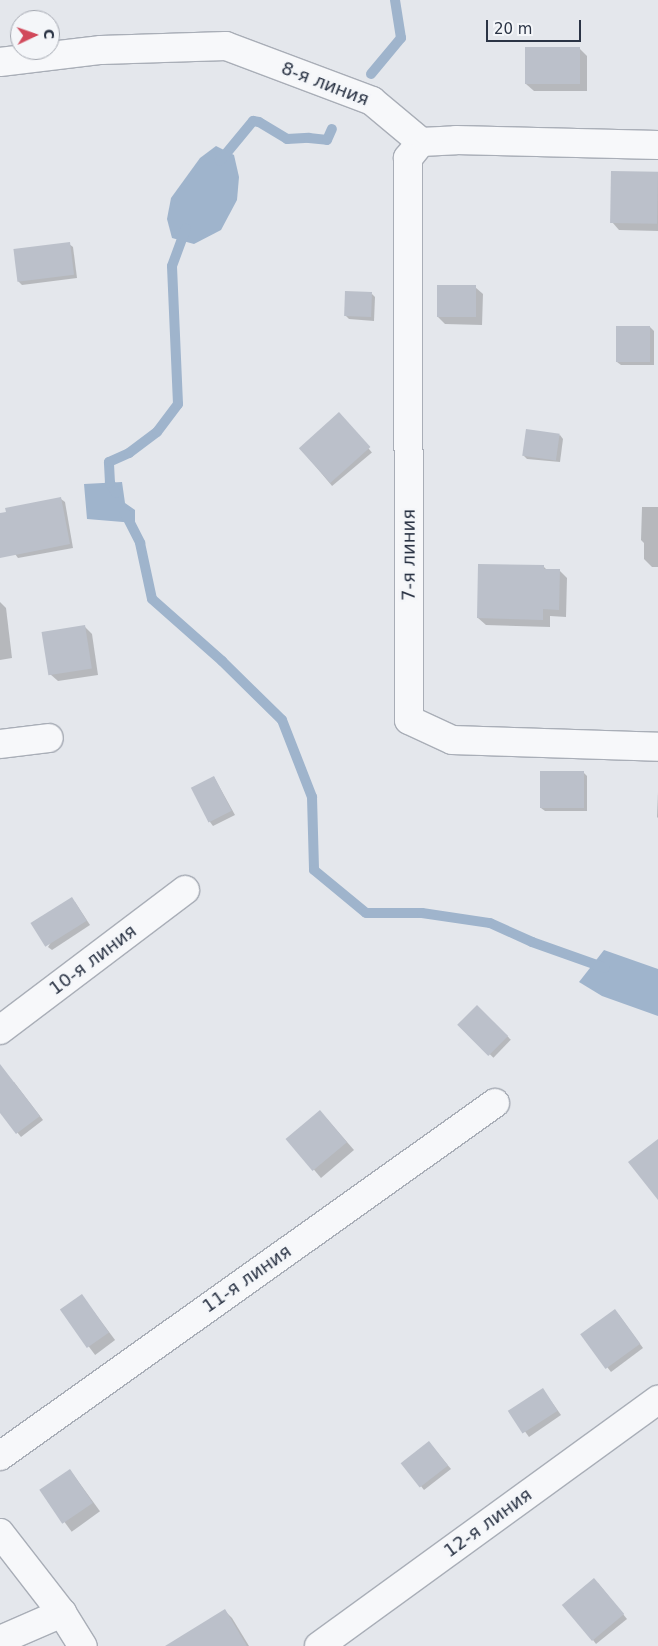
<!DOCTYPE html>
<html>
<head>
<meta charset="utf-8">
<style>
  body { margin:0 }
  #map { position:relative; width:658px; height:1646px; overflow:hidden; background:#e4e7ec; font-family:"DejaVu Sans",sans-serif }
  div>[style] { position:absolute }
  .water>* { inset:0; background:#9fb4cc }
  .shadow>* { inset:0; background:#0003; transform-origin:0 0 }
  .stream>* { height:10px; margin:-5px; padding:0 5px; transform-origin:5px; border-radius:5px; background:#9fb4cc }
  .building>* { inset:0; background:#bbc0ca; transform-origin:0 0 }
  .roads { filter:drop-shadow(1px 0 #a9aeb7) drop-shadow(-1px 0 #a9aeb7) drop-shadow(0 1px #a9aeb7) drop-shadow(0 -1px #a9aeb7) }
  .minor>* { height:28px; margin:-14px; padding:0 14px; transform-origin:14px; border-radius:14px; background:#f7f8fa }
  span { translate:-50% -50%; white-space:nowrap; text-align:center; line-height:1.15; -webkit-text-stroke:4.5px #f4f6f9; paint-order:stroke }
  .street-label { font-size:18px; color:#2b3445 }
  .north { position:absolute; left:10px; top:10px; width:50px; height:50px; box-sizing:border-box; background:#f4f6f9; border:1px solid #a4a8b1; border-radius:50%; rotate:87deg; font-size:14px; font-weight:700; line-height:20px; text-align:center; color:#2b3445 }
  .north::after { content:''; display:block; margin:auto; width:18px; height:22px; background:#d1495b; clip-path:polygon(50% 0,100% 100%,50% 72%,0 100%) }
  .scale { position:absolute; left:486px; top:20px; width:95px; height:22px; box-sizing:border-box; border:2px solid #2b3445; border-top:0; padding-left:6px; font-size:15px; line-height:18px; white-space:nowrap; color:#2b3445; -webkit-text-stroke:4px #f4f6f9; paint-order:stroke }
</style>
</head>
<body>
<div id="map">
  <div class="water">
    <i style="clip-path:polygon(216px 146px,234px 155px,239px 177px,237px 200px,221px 230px,194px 244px,172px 238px,167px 219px,171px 198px,200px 158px)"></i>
    <i style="clip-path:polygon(122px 482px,125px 503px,135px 510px,135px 523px,87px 519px,84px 484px)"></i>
    <i style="clip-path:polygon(604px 950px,658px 969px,658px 1016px,602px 996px,579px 982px)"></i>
  </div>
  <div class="shadow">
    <i style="clip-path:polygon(580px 49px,587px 56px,587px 91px,534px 91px,526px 84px)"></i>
    <i style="clip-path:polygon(658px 173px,658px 231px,619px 230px,612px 222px)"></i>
    <i style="clip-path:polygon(69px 244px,73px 247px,77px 278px,22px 285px,18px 281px)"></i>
    <i style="clip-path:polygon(475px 287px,483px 294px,482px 325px,445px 324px,438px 317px)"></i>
    <i style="clip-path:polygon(372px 294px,375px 297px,374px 321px,349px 319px,345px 315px)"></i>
    <i style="clip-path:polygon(650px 327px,654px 331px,654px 365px,621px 365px,617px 362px)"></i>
    <i style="left:343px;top:418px;width:45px;height:52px;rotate:50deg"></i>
    <i style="clip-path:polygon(560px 435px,563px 439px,560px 462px,527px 459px,524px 456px)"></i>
    <i style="clip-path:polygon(61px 499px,65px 502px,73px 548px,18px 558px,15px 554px)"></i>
    <i style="clip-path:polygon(642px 507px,658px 507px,658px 567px,652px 567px,644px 559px,644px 543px,641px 540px)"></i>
    <i style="clip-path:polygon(543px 566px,547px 570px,559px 570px,567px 578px,566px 617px,550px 616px,550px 627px,486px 625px,478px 618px)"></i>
    <i style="clip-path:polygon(0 602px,6px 608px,12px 658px,0 660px)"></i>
    <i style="clip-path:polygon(84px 626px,92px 634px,98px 675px,58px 681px,50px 674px)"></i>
    <i style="clip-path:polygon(583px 772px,587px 776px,587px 811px,545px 811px,541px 808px)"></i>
    <i style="clip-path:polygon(214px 777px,235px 815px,213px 826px,210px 822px)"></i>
    <i style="clip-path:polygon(658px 792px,658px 818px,657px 817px)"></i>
    <i style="clip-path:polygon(75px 902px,90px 925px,52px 950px,48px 947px)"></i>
    <i style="left:477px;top:1007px;width:47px;height:25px;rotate:44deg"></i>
    <i style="clip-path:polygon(14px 1082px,43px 1120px,21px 1137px,0 1111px,0 1087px)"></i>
    <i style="clip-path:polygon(327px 1119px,354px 1150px,321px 1178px,288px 1139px)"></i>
    <i style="left:82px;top:1296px;width:55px;height:25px;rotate:53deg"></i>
    <i style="clip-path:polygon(619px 1315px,643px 1348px,611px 1372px,582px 1335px)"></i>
    <i style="clip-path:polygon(546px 1394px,561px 1415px,529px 1437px,511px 1412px)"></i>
    <i style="clip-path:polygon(432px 1446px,451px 1469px,424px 1490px,403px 1463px)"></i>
    <i style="left:70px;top:1470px;width:51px;height:35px;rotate:54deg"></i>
    <i style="clip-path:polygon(598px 1583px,627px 1619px,596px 1644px,593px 1640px)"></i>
    <i style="clip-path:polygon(225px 1611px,232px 1618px,249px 1646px,200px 1646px)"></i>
  </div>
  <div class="stream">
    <i style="left:371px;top:74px;width:47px;rotate:-50.2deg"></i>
    <i style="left:401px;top:38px;width:38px;rotate:-99deg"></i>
    <i style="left:220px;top:161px;width:52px;rotate:-50.5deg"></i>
    <i style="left:253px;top:121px;width:6px;rotate:9deg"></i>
    <i style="left:259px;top:122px;width:33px;rotate:31deg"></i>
    <i style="left:287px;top:139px;width:22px;rotate:-3deg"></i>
    <i style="left:309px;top:138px;width:18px;rotate:6deg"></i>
    <i style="left:327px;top:140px;width:12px;rotate:-66deg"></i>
    <i style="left:116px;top:493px;width:12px;rotate:-121deg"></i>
    <i style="left:110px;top:483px;width:21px;rotate:-93deg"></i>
    <i style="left:109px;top:462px;width:22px;rotate:-24deg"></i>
    <i style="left:129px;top:453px;width:35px;rotate:-37deg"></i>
    <i style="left:157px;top:432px;width:35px;rotate:-53deg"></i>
    <i style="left:178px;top:404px;width:138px;rotate:-92.5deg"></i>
    <i style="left:172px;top:266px;width:40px;rotate:-69.8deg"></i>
    <i style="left:124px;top:511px;width:36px;rotate:63deg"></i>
    <i style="left:140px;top:543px;width:57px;rotate:77.9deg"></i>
    <i style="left:152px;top:599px;width:94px;rotate:41.5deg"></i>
    <i style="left:222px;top:661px;width:84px;rotate:44.5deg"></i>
    <i style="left:282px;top:720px;width:83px;rotate:68.7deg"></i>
    <i style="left:312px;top:797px;width:73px;rotate:88.4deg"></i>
    <i style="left:314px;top:870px;width:67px;rotate:39.6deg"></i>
    <i style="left:366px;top:913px;width:56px"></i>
    <i style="left:422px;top:913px;width:69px;rotate:8.4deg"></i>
    <i style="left:490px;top:923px;width:46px;rotate:24.3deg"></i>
    <i style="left:532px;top:942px;width:77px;rotate:19.6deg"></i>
  </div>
  <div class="building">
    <i style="left:580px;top:47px;width:37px;height:55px;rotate:90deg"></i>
    <i style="left:611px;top:171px;width:47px;height:52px;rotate:1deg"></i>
    <i style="left:70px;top:242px;width:33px;height:57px;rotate:83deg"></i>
    <i style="left:437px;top:285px;width:39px;height:32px"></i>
    <i style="left:345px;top:291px;width:27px;height:25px;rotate:2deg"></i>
    <i style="left:616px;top:326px;width:34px;height:36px"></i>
    <i style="left:339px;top:412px;width:47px;height:54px;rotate:48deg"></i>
    <i style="left:526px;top:429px;width:34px;height:27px;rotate:8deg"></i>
    <i style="clip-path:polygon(61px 497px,70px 544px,0 558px,0 513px,6px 512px,5px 508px)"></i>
    <i style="clip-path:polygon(478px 564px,544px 565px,544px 569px,560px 569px,559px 610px,543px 609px,543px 620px,477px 618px)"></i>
    <i style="left:85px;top:625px;width:44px;height:44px;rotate:81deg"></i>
    <i style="left:540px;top:771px;width:44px;height:37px"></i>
    <i style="left:214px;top:776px;width:39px;height:26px;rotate:63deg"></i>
    <i style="left:72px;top:897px;width:28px;height:49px;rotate:58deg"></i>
    <i style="left:477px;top:1005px;width:44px;height:28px;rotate:45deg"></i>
    <i style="clip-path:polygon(0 1064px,40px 1116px,16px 1134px,0 1113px)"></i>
    <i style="left:320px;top:1110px;width:42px;height:45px;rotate:50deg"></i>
    <i style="clip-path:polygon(658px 1139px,658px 1200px,628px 1162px)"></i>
    <i style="left:82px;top:1294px;width:47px;height:27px;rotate:55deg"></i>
    <i style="left:615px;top:1309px;width:43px;height:43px;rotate:54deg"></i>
    <i style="left:543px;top:1388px;width:27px;height:42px;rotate:57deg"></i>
    <i style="left:429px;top:1441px;width:31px;height:36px;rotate:52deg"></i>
    <i style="left:70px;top:1469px;width:41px;height:37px;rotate:56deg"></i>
    <i style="left:594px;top:1578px;width:47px;height:42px;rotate:50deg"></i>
    <i style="clip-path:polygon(225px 1609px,247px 1646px,165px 1646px)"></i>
  </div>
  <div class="roads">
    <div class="minor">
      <i style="left:0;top:62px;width:102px;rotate:-6.8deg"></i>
      <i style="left:101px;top:50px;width:125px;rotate:-1.8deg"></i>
      <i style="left:226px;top:46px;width:156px;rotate:20.6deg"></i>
      <i style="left:372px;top:101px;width:64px;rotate:39.9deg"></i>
      <i style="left:421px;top:142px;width:35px;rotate:-3deg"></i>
      <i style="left:456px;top:140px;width:202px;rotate:1.4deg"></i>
      <i style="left:421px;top:142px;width:21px;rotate:129deg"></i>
      <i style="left:408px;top:158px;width:562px;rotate:89.9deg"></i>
      <i style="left:409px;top:720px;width:47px;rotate:24.9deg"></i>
      <i style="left:452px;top:740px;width:206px;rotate:1.9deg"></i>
      <i style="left:0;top:744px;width:49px;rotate:-7deg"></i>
      <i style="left:0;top:1030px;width:232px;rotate:-37.1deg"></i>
      <i style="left:0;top:1456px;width:608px;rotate:-35.49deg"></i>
      <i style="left:0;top:1533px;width:101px;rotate:52.2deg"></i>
      <i style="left:62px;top:1613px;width:39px;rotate:58deg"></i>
      <i style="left:0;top:1640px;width:68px;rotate:-23.5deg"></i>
      <i style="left:319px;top:1646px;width:419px;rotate:-36deg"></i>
    </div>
  </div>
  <div class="street-label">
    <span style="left:325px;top:84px;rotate:21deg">8-я линия</span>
    <span style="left:409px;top:555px;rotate:-90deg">7-я линия</span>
    <span style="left:93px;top:960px;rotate:-37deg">10-я линия</span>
    <span style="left:247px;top:1279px;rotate:-35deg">11-я линия</span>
    <span style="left:488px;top:1523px;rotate:-36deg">12-я линия</span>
  </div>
  <div class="north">С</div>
  <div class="scale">20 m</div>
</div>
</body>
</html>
